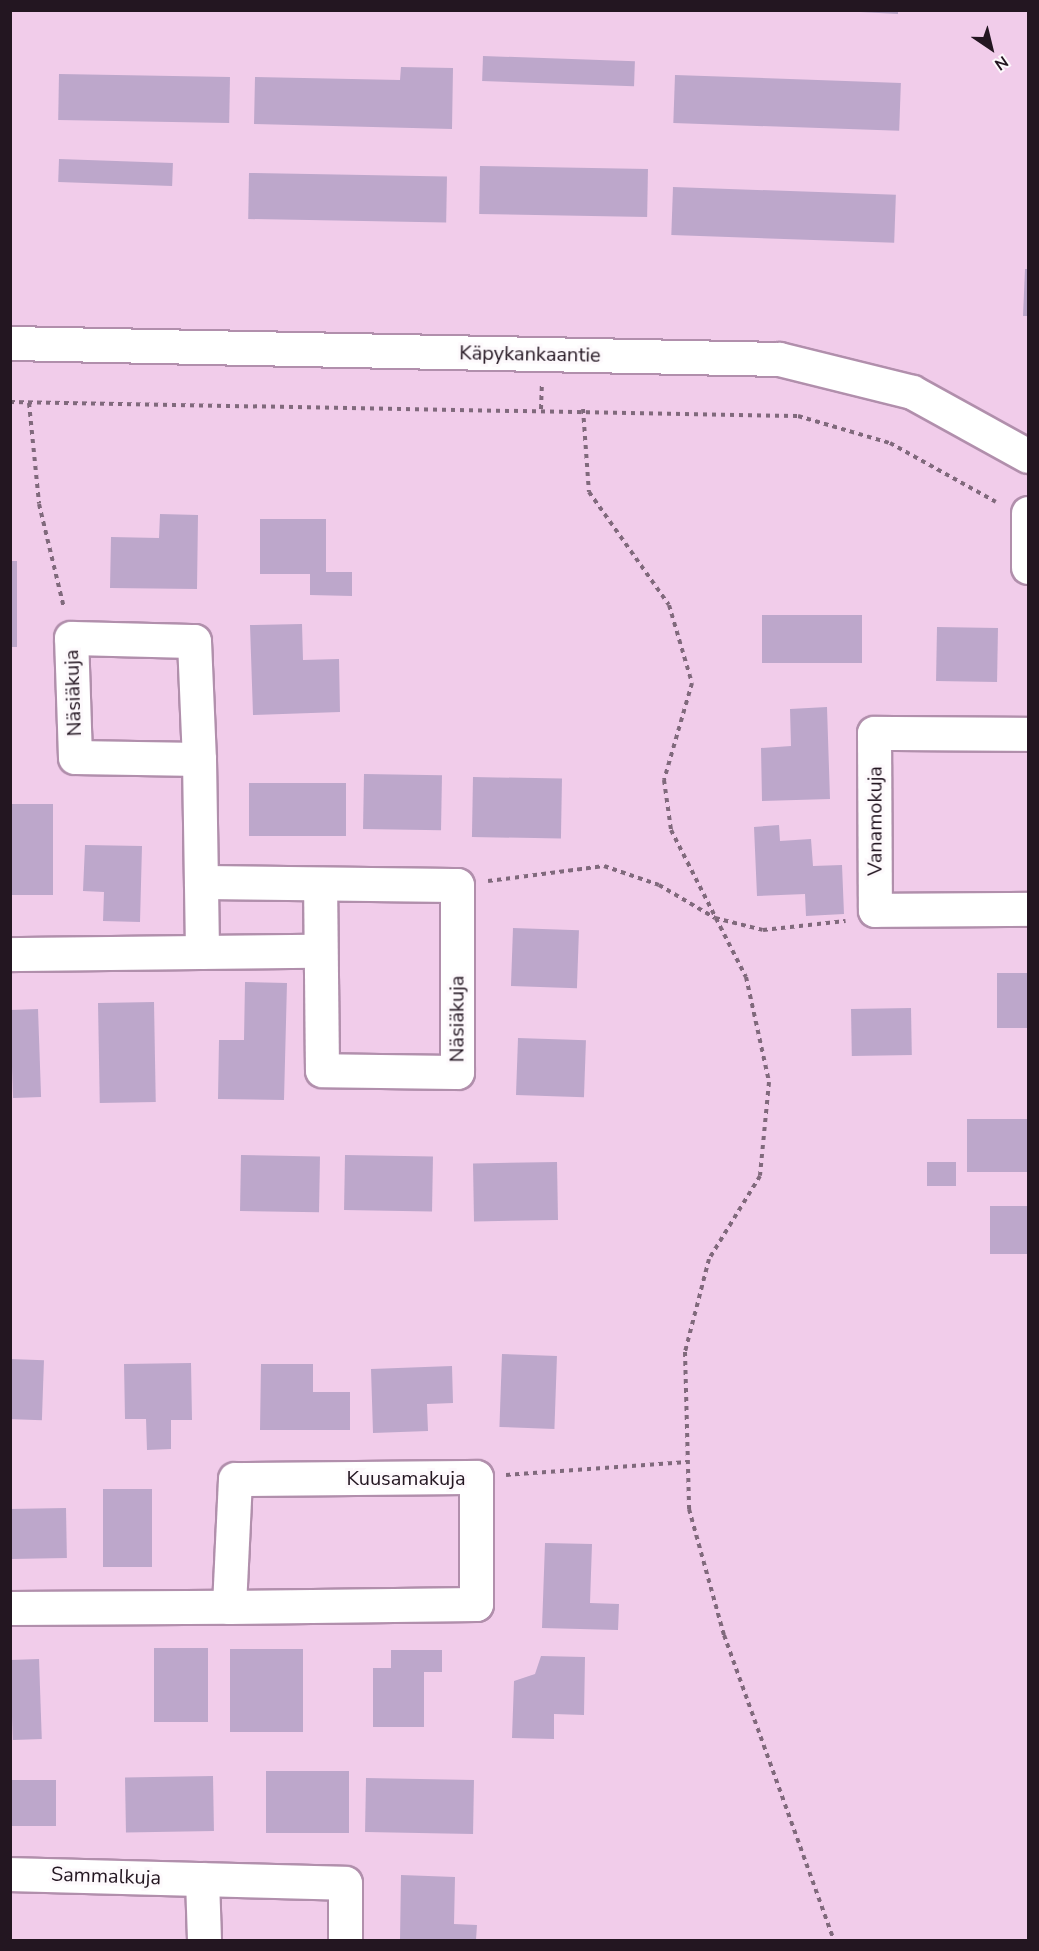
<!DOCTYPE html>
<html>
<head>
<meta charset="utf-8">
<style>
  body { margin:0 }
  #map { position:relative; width:1039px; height:1951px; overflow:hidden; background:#f1ccea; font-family:"Nunito Sans",sans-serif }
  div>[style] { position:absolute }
  .building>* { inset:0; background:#bda7cb; transform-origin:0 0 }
  .path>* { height:4px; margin-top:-2px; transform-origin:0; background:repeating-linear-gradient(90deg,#80697c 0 4.5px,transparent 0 9px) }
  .roads { filter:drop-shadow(2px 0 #b18fac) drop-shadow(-2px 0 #b18fac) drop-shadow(0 2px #b18fac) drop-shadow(0 -2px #b18fac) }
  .minor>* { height:33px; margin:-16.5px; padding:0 16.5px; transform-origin:16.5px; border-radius:16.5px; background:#fff }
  span { translate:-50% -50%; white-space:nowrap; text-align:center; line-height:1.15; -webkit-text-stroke:6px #fdf9fc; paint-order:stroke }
  .street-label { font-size:20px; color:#231621 }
  .frame { position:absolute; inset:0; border:12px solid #231621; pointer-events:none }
  .north { position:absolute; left:961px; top:18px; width:60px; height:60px; -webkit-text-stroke:4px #fdf9fc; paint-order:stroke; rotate:145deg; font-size:16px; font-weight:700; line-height:24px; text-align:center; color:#231621 }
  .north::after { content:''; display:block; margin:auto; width:21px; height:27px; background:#231621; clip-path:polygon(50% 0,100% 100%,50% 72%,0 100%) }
</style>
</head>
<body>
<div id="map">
  <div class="building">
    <i style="clip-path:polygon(860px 10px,898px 10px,898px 14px,860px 12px)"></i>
    <i style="left:483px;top:56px;width:152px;height:25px;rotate:2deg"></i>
    <i style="clip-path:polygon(401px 67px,453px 68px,452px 129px,254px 124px,255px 77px,400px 80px)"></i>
    <i style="left:59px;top:74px;width:171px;height:46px;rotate:1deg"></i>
    <i style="left:675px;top:75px;width:226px;height:48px;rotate:2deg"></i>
    <i style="left:59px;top:159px;width:114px;height:23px;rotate:2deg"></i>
    <i style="left:480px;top:166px;width:168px;height:48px;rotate:1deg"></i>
    <i style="left:249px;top:173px;width:198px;height:46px;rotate:1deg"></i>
    <i style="left:673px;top:187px;width:223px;height:48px;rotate:2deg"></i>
    <i style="clip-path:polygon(1025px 269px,1028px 269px,1028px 316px,1023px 316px)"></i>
    <i style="clip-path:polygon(160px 514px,198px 515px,197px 589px,110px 588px,111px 537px,159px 538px)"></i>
    <i style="clip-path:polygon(260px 519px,326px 519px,326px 572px,352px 572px,352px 596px,310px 595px,310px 574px,260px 574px)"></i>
    <i style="left:10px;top:561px;width:7px;height:86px"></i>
    <i style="left:762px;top:615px;width:100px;height:48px"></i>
    <i style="clip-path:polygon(302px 624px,303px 660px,339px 659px,340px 712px,253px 715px,250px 625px)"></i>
    <i style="left:937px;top:627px;width:61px;height:54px;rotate:1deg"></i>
    <i style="clip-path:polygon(827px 707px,830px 799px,762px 801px,761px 748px,791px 746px,790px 709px)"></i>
    <i style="left:364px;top:774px;width:78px;height:55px;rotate:1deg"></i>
    <i style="left:473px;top:777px;width:89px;height:60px;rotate:1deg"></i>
    <i style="left:249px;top:783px;width:97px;height:53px"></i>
    <i style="left:10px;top:804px;width:43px;height:91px"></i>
    <i style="clip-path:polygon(779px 825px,780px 841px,811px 839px,813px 866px,842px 865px,844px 914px,806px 916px,805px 894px,757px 896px,754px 827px)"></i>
    <i style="clip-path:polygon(85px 845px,142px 846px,140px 922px,103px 921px,104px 892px,83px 891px)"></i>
    <i style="left:513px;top:928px;width:66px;height:58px;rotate:2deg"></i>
    <i style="left:997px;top:973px;width:31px;height:55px"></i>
    <i style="clip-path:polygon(245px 982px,287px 983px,284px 1100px,218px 1099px,219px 1040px,244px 1040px)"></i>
    <i style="left:154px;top:1002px;width:100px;height:56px;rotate:89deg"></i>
    <i style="left:911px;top:1008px;width:47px;height:60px;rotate:89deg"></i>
    <i style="left:38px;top:1009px;width:88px;height:28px;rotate:88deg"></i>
    <i style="left:518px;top:1038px;width:68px;height:57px;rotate:2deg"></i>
    <i style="left:1028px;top:1119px;width:53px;height:61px;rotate:90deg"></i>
    <i style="left:241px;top:1155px;width:79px;height:56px;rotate:1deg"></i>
    <i style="left:345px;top:1155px;width:88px;height:55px;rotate:1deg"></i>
    <i style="left:557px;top:1162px;width:58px;height:84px;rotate:89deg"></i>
    <i style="left:927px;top:1162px;width:29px;height:24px"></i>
    <i style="left:1028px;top:1206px;width:48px;height:38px;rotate:90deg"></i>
    <i style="left:502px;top:1354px;width:55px;height:73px;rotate:2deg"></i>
    <i style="left:10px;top:1359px;width:34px;height:60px;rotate:2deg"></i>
    <i style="clip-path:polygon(191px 1363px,192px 1420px,171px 1420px,171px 1449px,147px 1450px,146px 1419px,125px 1419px,124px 1364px)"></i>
    <i style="clip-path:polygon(261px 1364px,313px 1364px,313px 1392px,350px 1392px,350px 1430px,260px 1430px)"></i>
    <i style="clip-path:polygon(452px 1366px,453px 1403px,427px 1404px,428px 1431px,373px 1433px,371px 1369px)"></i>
    <i style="left:103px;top:1489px;width:49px;height:78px"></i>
    <i style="left:66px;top:1508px;width:50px;height:56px;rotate:89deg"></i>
    <i style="clip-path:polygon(545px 1543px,592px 1544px,590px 1603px,619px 1604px,618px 1630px,542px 1628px)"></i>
    <i style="left:208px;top:1648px;width:74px;height:54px;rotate:90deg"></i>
    <i style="left:230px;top:1649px;width:73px;height:83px"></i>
    <i style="clip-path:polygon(391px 1650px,442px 1650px,442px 1672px,424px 1672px,424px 1727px,373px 1727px,373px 1668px,391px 1668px)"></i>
    <i style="clip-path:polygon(541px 1656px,585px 1657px,584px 1715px,554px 1714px,554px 1739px,512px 1738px,514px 1681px,535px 1674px)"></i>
    <i style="left:39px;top:1659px;width:80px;height:29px;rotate:88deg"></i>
    <i style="left:266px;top:1771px;width:83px;height:62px"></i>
    <i style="left:213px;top:1776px;width:55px;height:88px;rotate:89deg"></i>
    <i style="left:366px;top:1778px;width:108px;height:54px;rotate:1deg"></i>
    <i style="left:10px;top:1780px;width:46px;height:46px"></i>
    <i style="clip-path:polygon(401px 1875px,455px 1877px,454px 1924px,477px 1925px,476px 1940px,400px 1940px)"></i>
  </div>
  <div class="path">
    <i style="left:10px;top:402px;width:788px;rotate:1.02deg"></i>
    <i style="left:798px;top:416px;width:96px;rotate:16.4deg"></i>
    <i style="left:890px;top:443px;width:121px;rotate:29.1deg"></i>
    <i style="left:29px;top:403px;width:101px;rotate:84.3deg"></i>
    <i style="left:39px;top:504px;width:107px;rotate:76.5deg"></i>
    <i style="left:541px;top:409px;width:24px;rotate:-88deg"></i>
    <i style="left:583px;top:409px;width:83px;rotate:85.9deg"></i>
    <i style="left:589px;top:492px;width:138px;rotate:54.7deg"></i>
    <i style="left:669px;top:605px;width:81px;rotate:73.6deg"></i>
    <i style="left:692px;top:683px;width:101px;rotate:106.1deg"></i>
    <i style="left:664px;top:780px;width:50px;rotate:82deg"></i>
    <i style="left:671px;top:830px;width:165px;rotate:63deg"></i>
    <i style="left:746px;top:977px;width:107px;rotate:77.6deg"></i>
    <i style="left:769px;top:1082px;width:94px;rotate:95.5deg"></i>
    <i style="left:760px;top:1176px;width:97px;rotate:121.6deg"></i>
    <i style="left:709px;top:1259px;width:96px;rotate:104.5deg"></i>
    <i style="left:685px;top:1352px;width:157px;rotate:88.5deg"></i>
    <i style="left:689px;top:1509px;width:131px;rotate:74.5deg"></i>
    <i style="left:724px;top:1635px;width:324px;rotate:70.2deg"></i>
    <i style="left:488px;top:881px;width:117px;rotate:-7.4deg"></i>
    <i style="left:604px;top:866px;width:58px;rotate:19.1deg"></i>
    <i style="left:659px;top:885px;width:65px;rotate:30.5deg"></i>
    <i style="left:715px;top:918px;width:49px;rotate:14deg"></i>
    <i style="left:763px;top:930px;width:83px;rotate:-6.2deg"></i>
    <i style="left:506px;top:1475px;width:182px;rotate:-4.1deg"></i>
  </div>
  <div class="roads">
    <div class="minor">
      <i style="left:10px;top:343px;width:769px;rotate:1.19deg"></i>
      <i style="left:779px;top:359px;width:137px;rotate:13.9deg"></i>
      <i style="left:912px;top:392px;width:132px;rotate:28.9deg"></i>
      <i style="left:1028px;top:513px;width:54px;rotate:90deg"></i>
      <i style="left:1028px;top:734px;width:154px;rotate:-179.6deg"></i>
      <i style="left:874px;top:733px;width:177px;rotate:89.7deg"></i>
      <i style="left:875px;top:910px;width:153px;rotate:-0.4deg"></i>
      <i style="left:199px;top:759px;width:124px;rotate:-179.1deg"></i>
      <i style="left:75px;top:757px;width:119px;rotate:-91.9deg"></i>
      <i style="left:71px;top:638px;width:123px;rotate:1.4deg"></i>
      <i style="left:194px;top:641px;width:118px;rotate:87.6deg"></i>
      <i style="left:199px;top:759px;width:193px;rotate:89.1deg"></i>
      <i style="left:201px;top:882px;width:256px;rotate:0.7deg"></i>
      <i style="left:457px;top:885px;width:187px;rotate:90deg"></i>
      <i style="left:457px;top:1072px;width:135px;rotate:-179.2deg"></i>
      <i style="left:322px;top:1070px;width:186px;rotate:-90.6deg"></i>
      <i style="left:10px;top:954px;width:309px;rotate:-0.6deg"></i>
      <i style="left:10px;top:1608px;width:219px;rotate:-0.3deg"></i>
      <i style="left:229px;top:1607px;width:247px;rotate:-0.7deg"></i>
      <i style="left:476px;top:1604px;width:127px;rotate:-90deg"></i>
      <i style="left:476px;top:1477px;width:241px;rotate:179.5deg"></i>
      <i style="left:235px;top:1479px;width:128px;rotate:92.7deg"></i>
      <i style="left:10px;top:1874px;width:335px;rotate:1.5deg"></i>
      <i style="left:345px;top:1883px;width:57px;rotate:90deg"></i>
      <i style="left:202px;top:1879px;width:61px;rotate:88.1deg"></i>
    </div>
  </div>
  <div class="street-label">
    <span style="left:530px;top:354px;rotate:1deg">Käpykankaantie</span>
    <span style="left:73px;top:693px;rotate:-92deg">Näsiäkuja</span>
    <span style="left:875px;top:821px;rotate:-90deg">Vanamokuja</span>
    <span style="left:457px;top:1019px;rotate:-90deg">Näsiäkuja</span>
    <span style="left:406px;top:1478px">Kuusamakuja</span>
    <span style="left:106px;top:1876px;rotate:2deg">Sammalkuja</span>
  </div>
  <div class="frame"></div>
  <div class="north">N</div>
</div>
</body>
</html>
